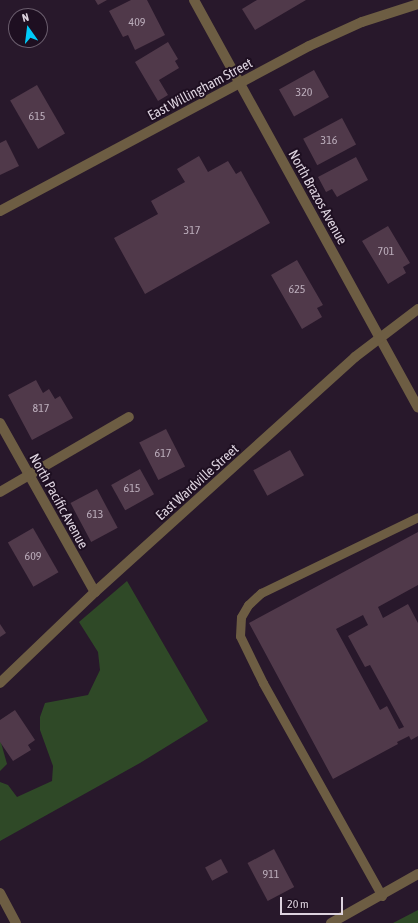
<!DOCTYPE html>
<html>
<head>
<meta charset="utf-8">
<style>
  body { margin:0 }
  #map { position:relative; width:418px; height:923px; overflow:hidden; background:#28182b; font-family:"Asap Condensed",sans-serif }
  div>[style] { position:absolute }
  .green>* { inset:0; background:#2f4927 }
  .building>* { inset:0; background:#50394a; transform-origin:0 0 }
  .service>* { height:9px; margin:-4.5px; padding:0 4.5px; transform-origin:4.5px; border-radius:4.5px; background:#6d5d43 }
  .minor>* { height:10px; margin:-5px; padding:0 5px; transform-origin:5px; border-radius:5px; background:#6d5d43 }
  span { translate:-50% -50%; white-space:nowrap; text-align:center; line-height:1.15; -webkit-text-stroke:4px #1e0f21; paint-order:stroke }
  .number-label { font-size:12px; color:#baacba }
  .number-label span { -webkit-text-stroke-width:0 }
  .street-label { font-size:14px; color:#ddd3df }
  .north { position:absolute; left:8px; top:8px; width:40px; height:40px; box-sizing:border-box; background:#1e0f21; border:1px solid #6a5d6d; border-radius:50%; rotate:346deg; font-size:11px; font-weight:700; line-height:16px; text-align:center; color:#ddd3df }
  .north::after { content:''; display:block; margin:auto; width:14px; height:18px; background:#00cbf9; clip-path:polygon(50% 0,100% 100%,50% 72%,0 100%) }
  .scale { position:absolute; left:280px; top:897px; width:63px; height:18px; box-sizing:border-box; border:2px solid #ddd3df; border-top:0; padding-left:5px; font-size:12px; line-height:14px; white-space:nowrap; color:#ddd3df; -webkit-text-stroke:3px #1e0f21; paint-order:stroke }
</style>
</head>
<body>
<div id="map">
  <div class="green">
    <i style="clip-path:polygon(127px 581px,208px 721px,140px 763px,0 841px,0 782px,8px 785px,17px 797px,52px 781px,53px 766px,40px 730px,40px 717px,45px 703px,88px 695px,100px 670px,98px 652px,79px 622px)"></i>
    <i style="clip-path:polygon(0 739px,7px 764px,0 771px)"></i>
    <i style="clip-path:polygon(418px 910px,418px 923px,393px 923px)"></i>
  </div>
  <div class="building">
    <i style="clip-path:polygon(95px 0,107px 0,98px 5px)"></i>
    <i style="clip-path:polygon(131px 0,147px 0,165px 35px,135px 50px,128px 35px,123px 37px,109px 11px)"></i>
    <i style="clip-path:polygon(257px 0,306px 0,255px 30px,242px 9px)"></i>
    <i style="clip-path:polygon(168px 42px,178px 59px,175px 61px,179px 68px,159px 80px,168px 95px,158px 101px,135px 62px)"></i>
    <i style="left:314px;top:70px;width:31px;height:40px;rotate:61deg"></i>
    <i style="left:37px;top:85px;width:56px;height:31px;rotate:60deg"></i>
    <i style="left:342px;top:118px;width:30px;height:44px;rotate:62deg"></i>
    <i style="clip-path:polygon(6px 140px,19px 166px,0 175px,0 143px)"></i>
    <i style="clip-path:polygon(199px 156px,208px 172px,228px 161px,236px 174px,241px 171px,270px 223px,145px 294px,114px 238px,158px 214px,151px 201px,185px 182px,177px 169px)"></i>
    <i style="clip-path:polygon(356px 157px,368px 180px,337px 197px,332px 189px,326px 192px,318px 177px)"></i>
    <i style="clip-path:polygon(388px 226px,410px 263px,403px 267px,406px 273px,388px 284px,362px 241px)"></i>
    <i style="clip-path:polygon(297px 260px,323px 305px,317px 308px,322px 317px,302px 329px,271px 275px)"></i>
    <i style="clip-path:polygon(36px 380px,43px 393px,49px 389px,55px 399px,60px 396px,73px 418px,32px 440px,8px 395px)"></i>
    <i style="left:166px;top:429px;width:42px;height:30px;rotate:63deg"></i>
    <i style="left:290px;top:450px;width:29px;height:42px;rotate:61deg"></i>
    <i style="left:140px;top:469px;width:29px;height:33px;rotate:61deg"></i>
    <i style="left:97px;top:489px;width:44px;height:30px;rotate:62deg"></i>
    <i style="left:33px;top:528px;width:51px;height:29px;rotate:60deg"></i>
    <i style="clip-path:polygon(evenodd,418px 532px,418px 585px,378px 607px,383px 618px,408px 604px,418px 623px,418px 736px,411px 740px,409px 736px,397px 742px,398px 744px,333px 779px,249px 623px,418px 532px,363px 615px,368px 625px,348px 636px,365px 667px,370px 665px,404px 727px,399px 729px,387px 706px,380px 710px,336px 629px,363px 615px)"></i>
    <i style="clip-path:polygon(0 624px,6px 633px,0 637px)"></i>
    <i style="clip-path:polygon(15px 710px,35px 740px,28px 745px,31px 750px,13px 761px,0 742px,0 720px)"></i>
    <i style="left:274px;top:849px;width:43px;height:30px;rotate:62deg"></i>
    <i style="left:221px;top:859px;width:15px;height:18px;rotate:62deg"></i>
  </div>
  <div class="service">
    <i style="left:382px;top:896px;width:244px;rotate:-119.2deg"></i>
    <i style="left:263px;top:683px;width:52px;rotate:-116.1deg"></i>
    <i style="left:240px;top:636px;width:19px;rotate:-87deg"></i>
    <i style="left:241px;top:617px;width:14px;rotate:-60deg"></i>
    <i style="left:248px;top:605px;width:18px;rotate:-43deg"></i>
    <i style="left:261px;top:593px;width:174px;rotate:-25.8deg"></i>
  </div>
  <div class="minor">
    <i style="left:194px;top:0;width:465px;rotate:61.2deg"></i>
    <i style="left:0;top:211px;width:350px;rotate:-28.1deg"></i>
    <i style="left:309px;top:46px;width:58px;rotate:-24.4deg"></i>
    <i style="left:362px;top:22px;width:59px;rotate:-17.8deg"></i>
    <i style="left:0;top:423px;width:194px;rotate:60.7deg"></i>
    <i style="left:0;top:492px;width:149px;rotate:-30.2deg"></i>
    <i style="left:0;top:683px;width:132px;rotate:-43.8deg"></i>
    <i style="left:95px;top:592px;width:350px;rotate:-42.1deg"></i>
    <i style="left:355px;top:357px;width:79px;rotate:-37.3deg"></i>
    <i style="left:0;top:893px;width:34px;rotate:62deg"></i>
    <i style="left:331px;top:923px;width:100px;rotate:-29.4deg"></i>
  </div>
  <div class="number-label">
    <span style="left:137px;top:23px">409</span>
    <span style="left:304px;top:93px">320</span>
    <span style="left:37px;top:117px">615</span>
    <span style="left:329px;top:141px">316</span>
    <span style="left:192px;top:231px">317</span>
    <span style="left:386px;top:252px">701</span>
    <span style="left:297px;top:290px">625</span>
    <span style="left:41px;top:409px">817</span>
    <span style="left:163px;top:454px">617</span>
    <span style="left:132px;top:489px">615</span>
    <span style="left:95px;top:515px">613</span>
    <span style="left:33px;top:557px">609</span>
    <span style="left:271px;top:875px">911</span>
  </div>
  <div class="street-label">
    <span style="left:200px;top:89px;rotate:-28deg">East Willingham Street</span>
    <span style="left:318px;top:197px;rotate:61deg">North Brazos Avenue</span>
    <span style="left:197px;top:482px;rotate:-42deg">East Wardville Street</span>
    <span style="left:59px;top:501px;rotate:61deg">North Pacific Avenue</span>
  </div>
  <div class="north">N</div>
  <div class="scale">20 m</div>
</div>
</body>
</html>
